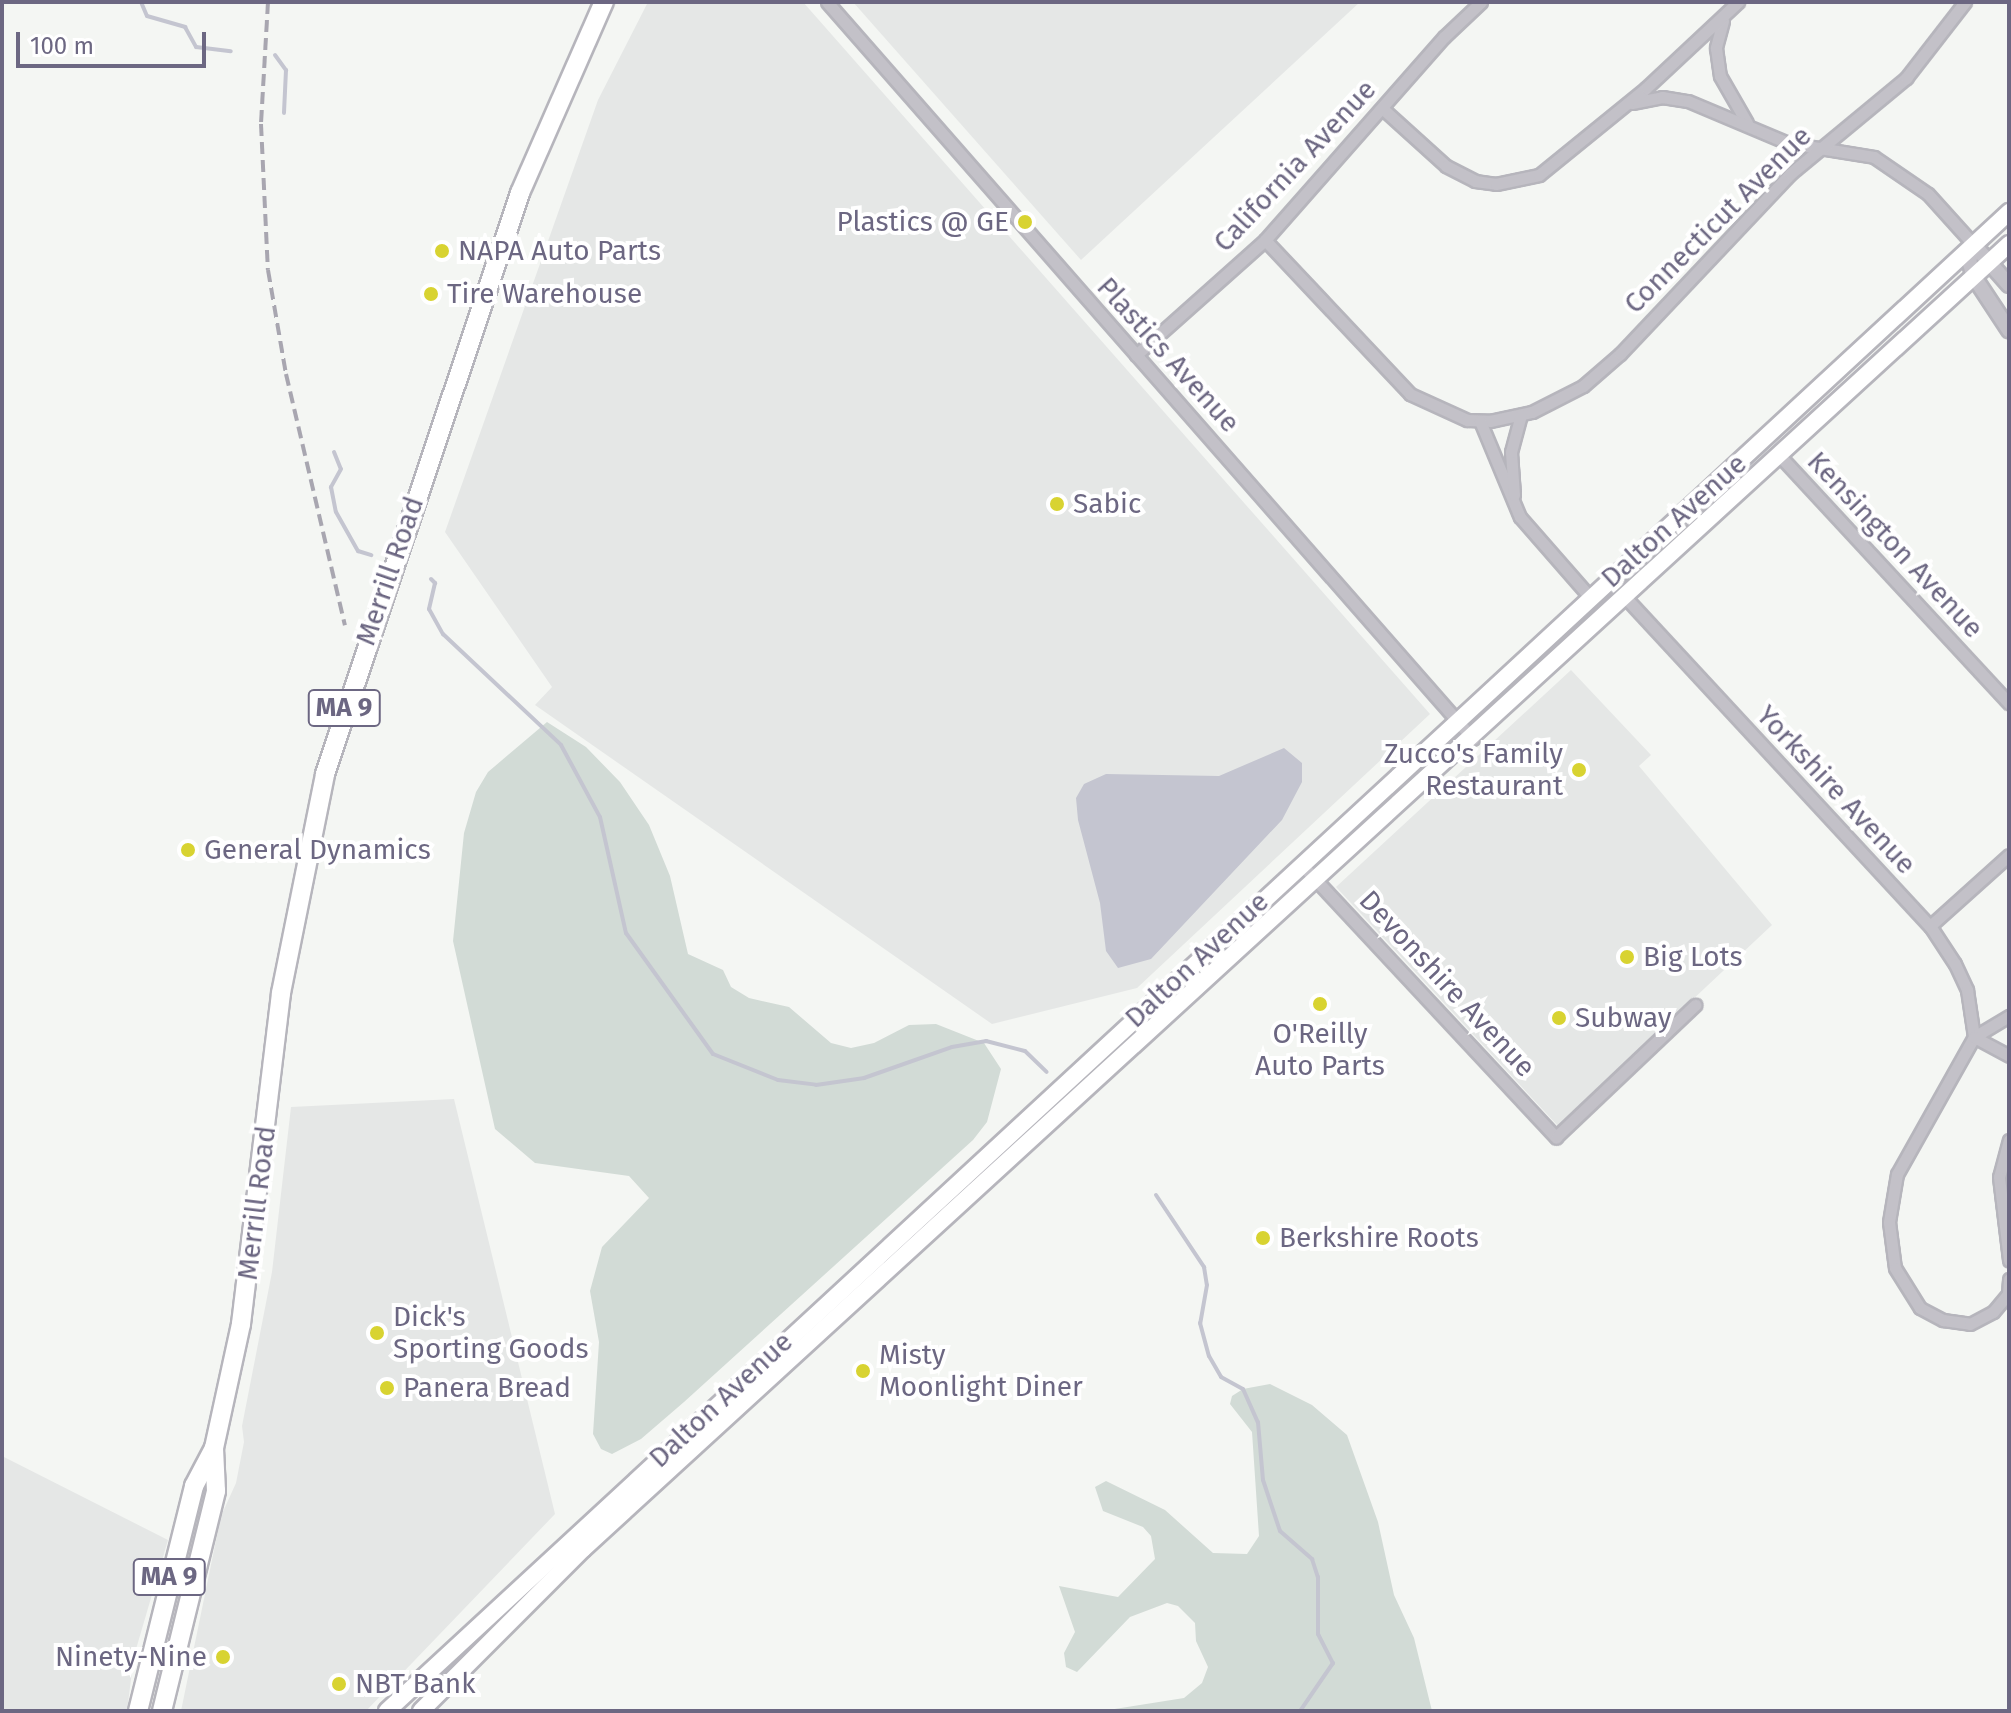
<!DOCTYPE html>
<html>
<head>
<meta charset="utf-8">
<style>
  body { margin:0 }
  #map { position:relative; width:2011px; height:1713px; overflow:hidden; background:#f4f6f3; font-family:"Fira Sans",sans-serif }
  div>[style] { position:absolute }
  .built>* { inset:0; background:#e5e7e6 }
  .green>* { inset:0; background:#d2dbd6 }
  .water>* { inset:0; background:#c4c5d0 }
  .stream>* { height:4px; margin:-2px; padding:0 2px; transform-origin:2px; border-radius:2px; background:#c4c5d0 }
  .roads { filter:drop-shadow(2px 0 #b6b5bc) drop-shadow(-2px 0 #b6b5bc) drop-shadow(0 2px #b6b5bc) drop-shadow(0 -2px #b6b5bc) }
  .minor>* { height:11px; margin:-5.5px; padding:0 5.5px; transform-origin:5.5px; border-radius:5.5px; background:#c3c1c8 }
  .tertiary>* { height:14px; margin:-7px; padding:0 7px; transform-origin:7px; border-radius:7px; background:#c3c1c8 }
  .primary>* { height:16px; margin:-8px; padding:0 8px; transform-origin:8px; border-radius:8px; background:#fff }
  .trunk>* { height:18px; margin:-9px; padding:0 9px; transform-origin:9px; border-radius:9px; background:#fff }
  .rail>* { height:4px; margin-top:-2px; transform-origin:0; background:repeating-linear-gradient(90deg,#a8a6b0 0 12px,transparent 0 18px) }
  .dots>* { width:22px; height:22px; translate:-50% -50%; box-sizing:border-box; border:4px solid #fff; border-radius:50% }
  span { translate:-50% -50%; white-space:nowrap; text-align:center; line-height:1.15; -webkit-text-stroke:8px #fff; paint-order:stroke }
  .shield-label span { padding:2px 6px; background:#fff; border:2px solid; border-radius:6px; -webkit-text-stroke-width:0 }
  .shield-label { font-size:26px; color:#6c6782; font-weight:700 }
  .street-label { font-size:28px; color:#6c6782 }
  .poi-label { font-size:28px; color:#6c6782 }
  .right { translate:-100% -50%; text-align:right }
  .left { translate:0 -50%; text-align:left }
  .frame { position:absolute; inset:0; border:4px solid #6c6782; pointer-events:none }
  .scale { position:absolute; left:16px; top:32px; width:190px; height:36px; box-sizing:border-box; border:4px solid #6c6782; border-top:0; padding-left:10px; font-size:24px; line-height:28px; white-space:nowrap; color:#6c6782; -webkit-text-stroke:6px #fff; paint-order:stroke }
</style>
</head>
<body>
<div id="map">
  <div class="built">
    <i style="clip-path:polygon(648px 2px,803px 2px,1430px 714px,1137px 988px,992px 1024px,535px 705px,552px 687px,445px 532px,598px 100px)"></i>
    <i style="clip-path:polygon(853px 2px,1360px 2px,1081px 260px)"></i>
    <i style="clip-path:polygon(1571px 670px,1651px 755px,1639px 766px,1772px 925px,1558px 1126px,1336px 887px)"></i>
    <i style="clip-path:polygon(454px 1099px,555px 1514px,366px 1711px,181px 1711px,221px 1516px,236px 1483px,244px 1442px,242px 1426px,272px 1272px,291px 1107px)"></i>
    <i style="clip-path:polygon(2px 1456px,168px 1540px,134px 1656px,127px 1711px,2px 1711px)"></i>
  </div>
  <div class="green">
    <i style="clip-path:polygon(547px 722px,586px 747px,620px 782px,649px 825px,670px 876px,688px 954px,723px 970px,731px 987px,749px 998px,789px 1007px,831px 1043px,851px 1048px,874px 1043px,909px 1025px,936px 1024px,984px 1043px,1001px 1069px,987px 1122px,973px 1140px,684px 1402px,641px 1439px,612px 1454px,601px 1449px,593px 1434px,599px 1342px,590px 1291px,602px 1247px,649px 1198px,629px 1176px,535px 1163px,495px 1129px,453px 941px,464px 833px,476px 792px,488px 772px)"></i>
    <i style="clip-path:polygon(1270px 1384px,1312px 1405px,1347px 1435px,1378px 1522px,1394px 1595px,1414px 1638px,1432px 1711px,1102px 1711px,1184px 1698px,1202px 1683px,1208px 1667px,1196px 1641px,1195px 1623px,1178px 1606px,1167px 1603px,1130px 1617px,1077px 1672px,1066px 1667px,1064px 1653px,1075px 1632px,1059px 1586px,1118px 1597px,1155px 1559px,1151px 1536px,1143px 1527px,1103px 1511px,1095px 1487px,1106px 1481px,1165px 1510px,1213px 1553px,1247px 1554px,1259px 1536px,1252px 1432px,1230px 1404px,1232px 1396px,1243px 1389px)"></i>
  </div>
  <div class="water">
    <i style="clip-path:polygon(1284px 748px,1302px 763px,1302px 782px,1282px 820px,1151px 959px,1118px 968px,1106px 951px,1100px 903px,1078px 820px,1076px 798px,1084px 784px,1106px 774px,1219px 776px)"></i>
  </div>
  <div class="stream">
    <i style="left:141px;top:2px;width:15px;rotate:67deg"></i>
    <i style="left:147px;top:16px;width:40px;rotate:16deg"></i>
    <i style="left:185px;top:27px;width:23px;rotate:61deg"></i>
    <i style="left:196px;top:47px;width:35px;rotate:7deg"></i>
    <i style="left:275px;top:55px;width:19px;rotate:54deg"></i>
    <i style="left:286px;top:70px;width:43px;rotate:92.7deg"></i>
    <i style="left:334px;top:452px;width:18px;rotate:68deg"></i>
    <i style="left:341px;top:469px;width:21px;rotate:119deg"></i>
    <i style="left:331px;top:487px;width:25px;rotate:79deg"></i>
    <i style="left:336px;top:512px;width:45px;rotate:60.6deg"></i>
    <i style="left:358px;top:551px;width:14px;rotate:17deg"></i>
    <i style="left:431px;top:579px;width:6px;rotate:45deg"></i>
    <i style="left:435px;top:583px;width:27px;rotate:103deg"></i>
    <i style="left:429px;top:609px;width:29px;rotate:61deg"></i>
    <i style="left:443px;top:634px;width:162px;rotate:43.2deg"></i>
    <i style="left:561px;top:745px;width:82px;rotate:61.6deg"></i>
    <i style="left:600px;top:817px;width:119px;rotate:77.4deg"></i>
    <i style="left:626px;top:933px;width:149px;rotate:54.3deg"></i>
    <i style="left:713px;top:1054px;width:70px;rotate:21.8deg"></i>
    <i style="left:778px;top:1080px;width:38px;rotate:7deg"></i>
    <i style="left:816px;top:1085px;width:49px;rotate:-8.3deg"></i>
    <i style="left:864px;top:1078px;width:93px;rotate:-19.4deg"></i>
    <i style="left:952px;top:1047px;width:35px;rotate:-10deg"></i>
    <i style="left:986px;top:1041px;width:40px;rotate:14.4deg"></i>
    <i style="left:1025px;top:1051px;width:30px;rotate:44deg"></i>
    <i style="left:1156px;top:1195px;width:87px;rotate:56.3deg"></i>
    <i style="left:1204px;top:1267px;width:18px;rotate:81deg"></i>
    <i style="left:1207px;top:1285px;width:39px;rotate:100deg"></i>
    <i style="left:1200px;top:1323px;width:34px;rotate:75deg"></i>
    <i style="left:1209px;top:1356px;width:24px;rotate:60deg"></i>
    <i style="left:1221px;top:1377px;width:25px;rotate:29deg"></i>
    <i style="left:1243px;top:1389px;width:36px;rotate:66deg"></i>
    <i style="left:1258px;top:1422px;width:58px;rotate:85.1deg"></i>
    <i style="left:1263px;top:1480px;width:54px;rotate:71.6deg"></i>
    <i style="left:1280px;top:1531px;width:43px;rotate:41.2deg"></i>
    <i style="left:1312px;top:1559px;width:19px;rotate:72deg"></i>
    <i style="left:1318px;top:1577px;width:57px;rotate:90deg"></i>
    <i style="left:1318px;top:1634px;width:33px;rotate:63deg"></i>
    <i style="left:1333px;top:1663px;width:58px;rotate:124.5deg"></i>
  </div>
  <div class="roads">
    <div class="minor">
      <i style="left:827px;top:2px;width:980px;rotate:48.76deg"></i>
      <i style="left:1723px;top:21px;width:28px;rotate:105deg"></i>
      <i style="left:1716px;top:48px;width:28px;rotate:82deg"></i>
      <i style="left:1720px;top:76px;width:54px;rotate:60.1deg"></i>
      <i style="left:1632px;top:103px;width:31px;rotate:-11deg"></i>
      <i style="left:1662px;top:97px;width:26px;rotate:9deg"></i>
      <i style="left:1688px;top:101px;width:108px;rotate:22.8deg"></i>
      <i style="left:1788px;top:143px;width:87px;rotate:9.2deg"></i>
      <i style="left:1874px;top:157px;width:65px;rotate:34.4deg"></i>
      <i style="left:1928px;top:194px;width:69px;rotate:48deg"></i>
      <i style="left:1383px;top:109px;width:85px;rotate:42.1deg"></i>
      <i style="left:1446px;top:166px;width:33px;rotate:27deg"></i>
      <i style="left:1475px;top:181px;width:21px;rotate:8deg"></i>
      <i style="left:1496px;top:184px;width:44px;rotate:-11.8deg"></i>
      <i style="left:1539px;top:175px;width:138px;rotate:-39.1deg"></i>
      <i style="left:1646px;top:88px;width:126px;rotate:-43.1deg"></i>
      <i style="left:1265px;top:240px;width:212px;rotate:46.7deg"></i>
      <i style="left:1410px;top:394px;width:63px;rotate:24.5deg"></i>
      <i style="left:1467px;top:420px;width:23px;rotate:2deg"></i>
      <i style="left:1490px;top:421px;width:43px;rotate:-12.1deg"></i>
      <i style="left:1532px;top:412px;width:57px;rotate:-27deg"></i>
      <i style="left:1583px;top:386px;width:49px;rotate:-40.9deg"></i>
      <i style="left:1620px;top:354px;width:248px;rotate:-46.6deg"></i>
      <i style="left:1790px;top:174px;width:151px;rotate:-39.6deg"></i>
      <i style="left:1906px;top:78px;width:96px;rotate:-52.2deg"></i>
      <i style="left:1136px;top:355px;width:173px;rotate:-41.7deg"></i>
      <i style="left:1265px;top:240px;width:271px;rotate:-48.6deg"></i>
      <i style="left:1444px;top:37px;width:51px;rotate:-43.4deg"></i>
      <i style="left:1480px;top:421px;width:104px;rotate:67.4deg"></i>
      <i style="left:1520px;top:517px;width:106px;rotate:48.8deg"></i>
      <i style="left:1779px;top:455px;width:338px;rotate:47.2deg"></i>
      <i style="left:1514px;top:495px;width:43px;rotate:-94deg"></i>
      <i style="left:1511px;top:452px;width:38px;rotate:-75deg"></i>
      <i style="left:1625px;top:597px;width:449px;rotate:47.2deg"></i>
      <i style="left:1930px;top:926px;width:45px;rotate:56.7deg"></i>
      <i style="left:1955px;top:964px;width:29px;rotate:65deg"></i>
      <i style="left:1967px;top:990px;width:48px;rotate:81.5deg"></i>
      <i style="left:1974px;top:1037px;width:157px;rotate:119.3deg"></i>
      <i style="left:1897px;top:1174px;width:49px;rotate:99.5deg"></i>
      <i style="left:1889px;top:1222px;width:46px;rotate:82.6deg"></i>
      <i style="left:1895px;top:1268px;width:47px;rotate:58deg"></i>
      <i style="left:1920px;top:1308px;width:26px;rotate:28deg"></i>
      <i style="left:1943px;top:1320px;width:27px;rotate:8deg"></i>
      <i style="left:1970px;top:1324px;width:26px;rotate:-28deg"></i>
      <i style="left:1993px;top:1312px;width:23px;rotate:-50deg"></i>
      <i style="left:2008px;top:1294px;width:15px;rotate:-86deg"></i>
      <i style="left:1301px;top:864px;width:374px;rotate:47deg"></i>
      <i style="left:1556px;top:1137px;width:192px;rotate:-43.5deg"></i>
      <i style="left:1930px;top:926px;width:106px;rotate:-41.9deg"></i>
      <i style="left:1974px;top:1037px;width:41px;rotate:-31deg"></i>
      <i style="left:1974px;top:1037px;width:40px;rotate:28deg"></i>
      <i style="left:2009px;top:1140px;width:38px;rotate:105deg"></i>
      <i style="left:1999px;top:1177px;width:84px;rotate:83.1deg"></i>
    </div>
    <div class="tertiary">
      <i style="left:2009px;top:285px;width:53px;rotate:-131.2deg"></i>
      <i style="left:1974px;top:245px;width:16px;rotate:108deg"></i>
      <i style="left:1969px;top:260px;width:18px;rotate:74deg"></i>
      <i style="left:1974px;top:277px;width:64px;rotate:56.6deg"></i>
    </div>
    <div class="primary">
      <i style="left:387px;top:1711px;width:2209px;rotate:-42.74deg"></i>
      <i style="left:421px;top:1711px;width:229px;rotate:-45deg"></i>
      <i style="left:583px;top:1549px;width:1933px;rotate:-42.46deg"></i>
    </div>
    <div class="trunk">
      <i style="left:138px;top:1711px;width:232px;rotate:-76deg"></i>
      <i style="left:194px;top:1486px;width:43px;rotate:-62.2deg"></i>
      <i style="left:214px;top:1448px;width:127px;rotate:-77.7deg"></i>
      <i style="left:241px;top:1324px;width:333px;rotate:-83.1deg"></i>
      <i style="left:281px;top:993px;width:223px;rotate:-78.6deg"></i>
      <i style="left:325px;top:774px;width:613px;rotate:-71.45deg"></i>
      <i style="left:520px;top:193px;width:209px;rotate:-66.3deg"></i>
      <i style="left:162px;top:1711px;width:227px;rotate:-76.2deg"></i>
      <i style="left:216px;top:1491px;width:43px;rotate:-92.7deg"></i>
    </div>
  </div>
  <div class="rail">
    <i style="left:268px;top:2px;width:122px;rotate:93.3deg"></i>
    <i style="left:261px;top:124px;width:146px;rotate:87.3deg"></i>
    <i style="left:268px;top:270px;width:106px;rotate:80.2deg"></i>
    <i style="left:286px;top:374px;width:258px;rotate:76.8deg"></i>
  </div>
  <div class="dots">
    <i style="left:1025px;top:222px;background:#d8d331"></i>
    <i style="left:442px;top:251px;background:#d8d331"></i>
    <i style="left:431px;top:294px;background:#d8d331"></i>
    <i style="left:1057px;top:504px;background:#d8d331"></i>
    <i style="left:1579px;top:770px;background:#d8d331"></i>
    <i style="left:188px;top:850px;background:#d8d331"></i>
    <i style="left:1627px;top:957px;background:#d8d331"></i>
    <i style="left:1320px;top:1004px;background:#d8d331"></i>
    <i style="left:1559px;top:1018px;background:#d8d331"></i>
    <i style="left:1263px;top:1238px;background:#d8d331"></i>
    <i style="left:377px;top:1333px;background:#d8d331"></i>
    <i style="left:863px;top:1371px;background:#d8d331"></i>
    <i style="left:387px;top:1388px;background:#d8d331"></i>
    <i style="left:223px;top:1657px;background:#d8d331"></i>
    <i style="left:339px;top:1684px;background:#d8d331"></i>
  </div>
  <div class="shield-label">
    <span style="left:344px;top:708px">MA 9</span>
    <span style="left:169px;top:1577px">MA 9</span>
  </div>
  <div class="street-label">
    <span style="left:1295px;top:166px;rotate:-47deg">California Avenue</span>
    <span style="left:1718px;top:220px;rotate:-45deg">Connecticut Avenue</span>
    <span style="left:1168px;top:355px;rotate:48deg">Plastics Avenue</span>
    <span style="left:1674px;top:521px;rotate:-42deg">Dalton Avenue</span>
    <span style="left:1895px;top:545px;rotate:47deg">Kensington Avenue</span>
    <span style="left:390px;top:571px;rotate:-71deg">Merrill Road</span>
    <span style="left:1836px;top:790px;rotate:47deg">Yorkshire Avenue</span>
    <span style="left:1197px;top:960px;rotate:-43deg">Dalton Avenue</span>
    <span style="left:1447px;top:984px;rotate:47deg">Devonshire Avenue</span>
    <span style="left:257px;top:1203px;rotate:-83deg">Merrill Road</span>
    <span style="left:721px;top:1400px;rotate:-43deg">Dalton Avenue</span>
  </div>
  <div class="poi-label">
    <span class="right" style="left:1009px;top:222px">Plastics @ GE</span>
    <span class="left" style="left:458px;top:251px">NAPA Auto Parts</span>
    <span class="left" style="left:447px;top:294px">Tire Warehouse</span>
    <span class="left" style="left:1073px;top:504px">Sabic</span>
    <span class="right" style="left:1563px;top:770px">Zucco's Family<br>Restaurant</span>
    <span class="left" style="left:204px;top:850px">General Dynamics</span>
    <span class="left" style="left:1643px;top:957px">Big Lots</span>
    <span class="left" style="left:1575px;top:1018px">Subway</span>
    <span style="left:1320px;top:1050px">O'Reilly<br>Auto Parts</span>
    <span class="left" style="left:1279px;top:1238px">Berkshire Roots</span>
    <span class="left" style="left:393px;top:1333px">Dick's<br>Sporting Goods</span>
    <span class="left" style="left:879px;top:1371px">Misty<br>Moonlight Diner</span>
    <span class="left" style="left:403px;top:1388px">Panera Bread</span>
    <span class="right" style="left:207px;top:1657px">Ninety-Nine</span>
    <span class="left" style="left:355px;top:1684px">NBT Bank</span>
  </div>
  <div class="frame"></div>
  <div class="scale">100 m</div>
</div>
</body>
</html>
